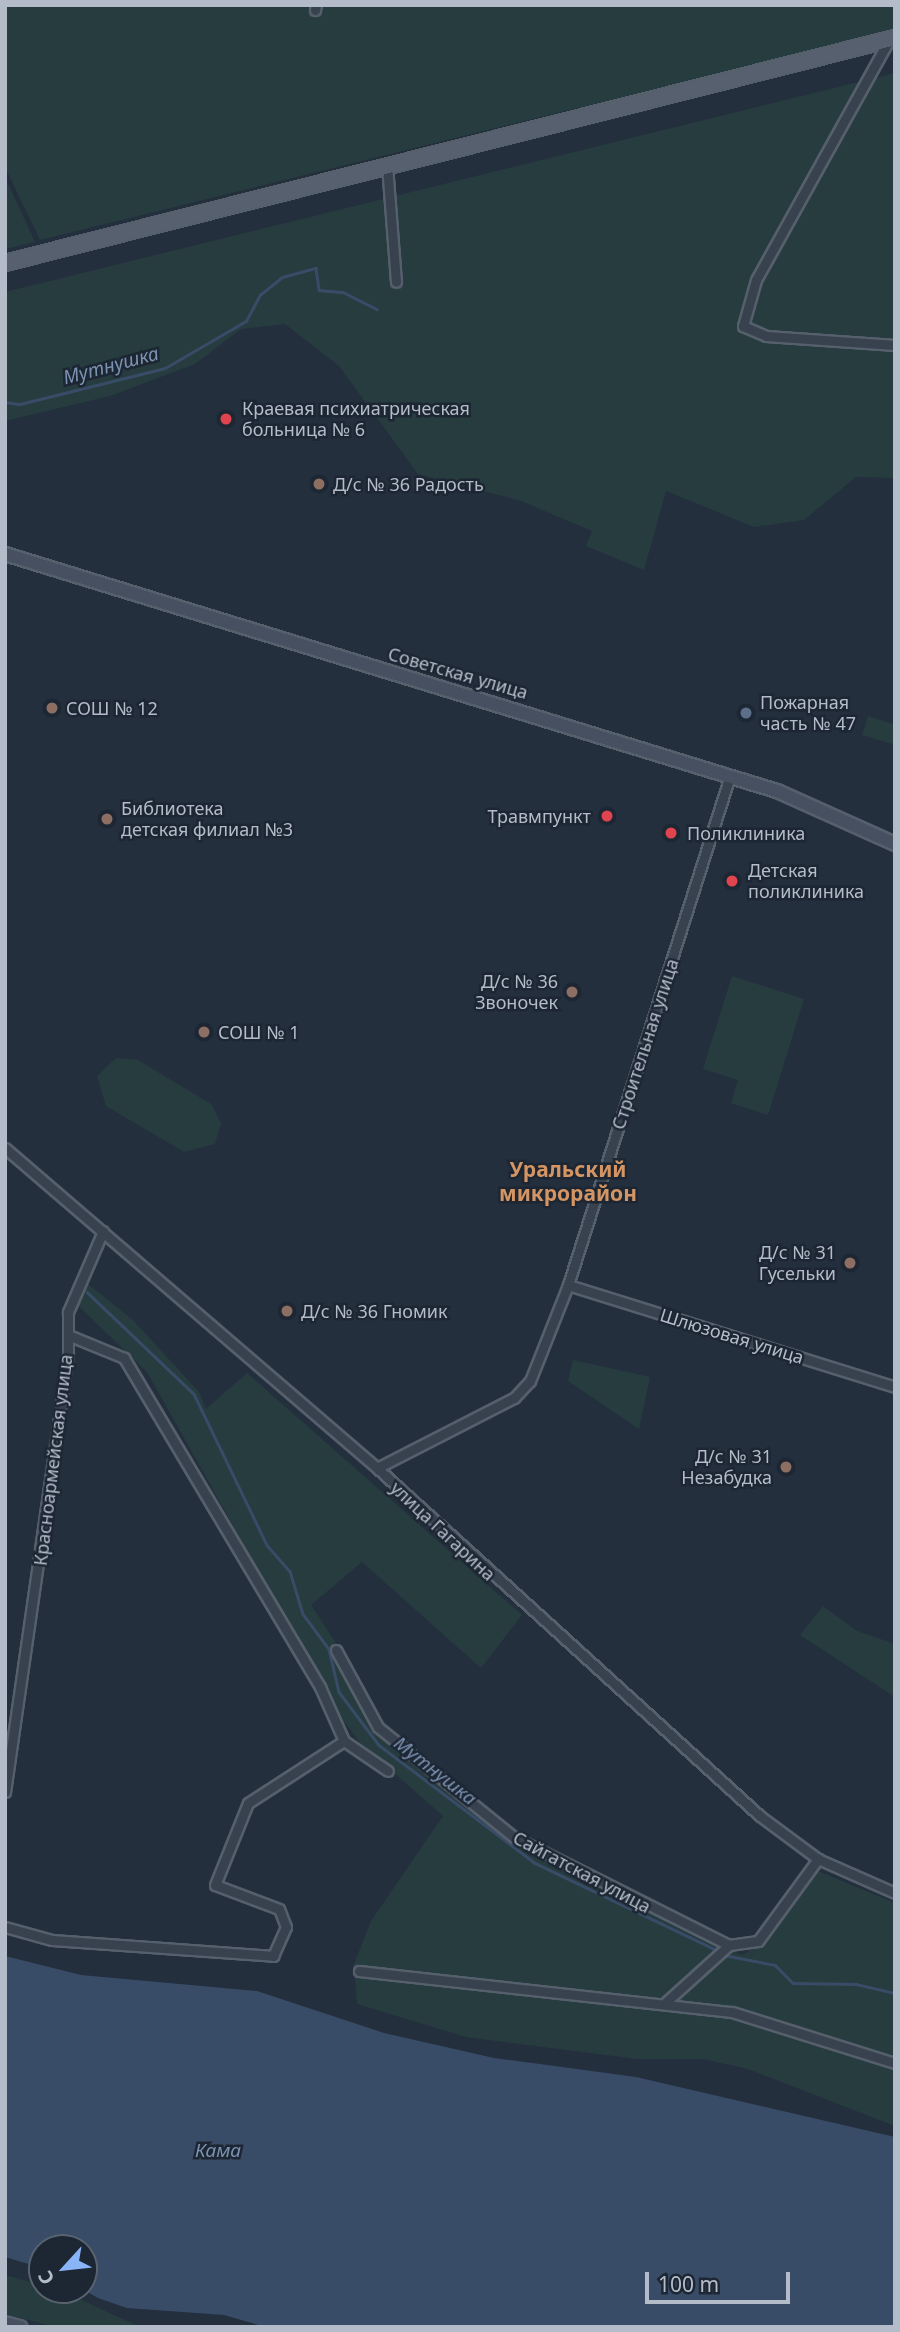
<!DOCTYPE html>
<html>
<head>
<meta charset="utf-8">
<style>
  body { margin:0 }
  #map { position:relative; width:900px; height:2332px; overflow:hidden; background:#242f3e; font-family:"Noto Sans",sans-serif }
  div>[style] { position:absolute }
  .green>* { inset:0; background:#263c3f }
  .water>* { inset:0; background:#394c67 }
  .stream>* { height:2.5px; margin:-1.25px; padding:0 1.25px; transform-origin:1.25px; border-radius:1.25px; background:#394c67 }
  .roads { filter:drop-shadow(2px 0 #565f6c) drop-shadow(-2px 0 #565f6c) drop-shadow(0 2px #565f6c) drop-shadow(0 -2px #565f6c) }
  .street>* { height:9px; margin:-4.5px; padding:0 4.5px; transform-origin:4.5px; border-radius:4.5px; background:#38414e }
  .secondary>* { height:12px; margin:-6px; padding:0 6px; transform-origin:6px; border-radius:6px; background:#465061 }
  .primary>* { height:14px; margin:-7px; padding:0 7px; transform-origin:7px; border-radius:7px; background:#56606e }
  .dots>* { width:19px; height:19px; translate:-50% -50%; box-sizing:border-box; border:4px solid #1d2633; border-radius:50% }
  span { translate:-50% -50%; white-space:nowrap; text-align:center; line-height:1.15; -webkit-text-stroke:5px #1d2633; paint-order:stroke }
  .poi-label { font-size:18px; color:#b4bcc9 }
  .left { translate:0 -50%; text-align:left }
  .right { translate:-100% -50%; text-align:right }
  .street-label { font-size:18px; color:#b4bcc9 }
  .water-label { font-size:19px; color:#7c92b1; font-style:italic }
  .quarter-label { font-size:21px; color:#d59563; font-weight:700 }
  .frame { position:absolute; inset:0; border:7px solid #b4bcc9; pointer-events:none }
  .north { position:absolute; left:28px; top:2234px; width:70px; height:70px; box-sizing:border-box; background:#1d2633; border:2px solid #59626f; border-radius:50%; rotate:243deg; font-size:19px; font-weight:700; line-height:28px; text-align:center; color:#b4bcc9 }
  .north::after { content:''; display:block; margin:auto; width:24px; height:32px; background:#8ab4f8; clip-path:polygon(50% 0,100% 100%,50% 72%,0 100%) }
  .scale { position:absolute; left:645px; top:2272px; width:145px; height:32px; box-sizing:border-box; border:4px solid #b4bcc9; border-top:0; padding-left:9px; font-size:21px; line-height:24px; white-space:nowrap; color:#b4bcc9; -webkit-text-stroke:5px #1d2633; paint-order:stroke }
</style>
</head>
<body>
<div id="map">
  <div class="green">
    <i style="clip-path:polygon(5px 5px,895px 5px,895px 30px,40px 240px,5px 167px)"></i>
    <i style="clip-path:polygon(895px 73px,895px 478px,856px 477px,804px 520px,754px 527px,666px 491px,644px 570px,586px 546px,592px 531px,521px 501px,418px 474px,339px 366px,285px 324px,241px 329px,195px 364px,110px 396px,5px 421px,5px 292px)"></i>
    <i style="clip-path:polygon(5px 177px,35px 242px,5px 249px)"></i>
    <i style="clip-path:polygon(868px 716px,895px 725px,895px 745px,862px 735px)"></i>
    <i style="clip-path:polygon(732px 976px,804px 999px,768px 1115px,731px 1103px,738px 1080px,703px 1069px)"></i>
    <i style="clip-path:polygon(116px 1058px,138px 1060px,211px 1104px,221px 1123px,215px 1144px,184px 1152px,106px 1106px,97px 1076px)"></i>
    <i style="clip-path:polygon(79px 1277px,133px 1320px,199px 1392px,206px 1409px,247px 1373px,522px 1615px,481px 1668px,362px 1562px,311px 1605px,338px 1646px,375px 1729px,427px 1773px,514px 1840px,615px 1896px,742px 1955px,766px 1942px,818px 1871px,895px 1903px,895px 2126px,748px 2069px,703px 2059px,637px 2059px,466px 2037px,357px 2004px,354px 1964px,371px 1921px,443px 1816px,360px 1743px,340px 1716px,147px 1372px,69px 1297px)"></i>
    <i style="clip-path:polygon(573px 1360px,650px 1377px,639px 1429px,568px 1381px)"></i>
    <i style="clip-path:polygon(823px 1606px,857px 1631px,895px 1644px,895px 1697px,800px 1635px)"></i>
    <i style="clip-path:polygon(5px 2275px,60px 2290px,140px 2327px,57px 2327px,5px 2314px)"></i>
  </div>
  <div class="water">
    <i style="clip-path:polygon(5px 1956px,81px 1975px,257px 1991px,384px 2033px,494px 2058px,636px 2077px,895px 2137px,895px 2327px,265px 2327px,224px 2315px,127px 2308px,98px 2298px,84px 2290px,84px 2248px,42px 2248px,42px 2268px,5px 2257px)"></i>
  </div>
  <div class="stream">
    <i style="left:5px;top:402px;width:15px;rotate:8deg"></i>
    <i style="left:20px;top:404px;width:149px;rotate:-13.9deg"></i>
    <i style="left:165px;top:368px;width:94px;rotate:-30.1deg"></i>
    <i style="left:246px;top:321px;width:30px;rotate:-62deg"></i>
    <i style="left:260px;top:295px;width:28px;rotate:-39deg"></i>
    <i style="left:282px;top:277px;width:35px;rotate:-15deg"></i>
    <i style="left:316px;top:268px;width:22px;rotate:82deg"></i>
    <i style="left:319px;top:290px;width:24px;rotate:5deg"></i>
    <i style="left:343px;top:292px;width:38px;rotate:27deg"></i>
    <i style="left:87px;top:1292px;width:148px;rotate:43.6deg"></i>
    <i style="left:194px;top:1394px;width:168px;rotate:64.2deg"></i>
    <i style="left:267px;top:1545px;width:35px;rotate:49deg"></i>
    <i style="left:290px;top:1571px;width:45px;rotate:73.2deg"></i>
    <i style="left:303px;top:1614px;width:44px;rotate:53.4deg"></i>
    <i style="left:329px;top:1649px;width:44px;rotate:76.9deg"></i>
    <i style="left:339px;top:1692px;width:66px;rotate:53deg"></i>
    <i style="left:379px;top:1745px;width:196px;rotate:37.1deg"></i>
    <i style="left:535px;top:1863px;width:204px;rotate:25.6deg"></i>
    <i style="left:724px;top:1955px;width:52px;rotate:11.1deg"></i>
    <i style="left:775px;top:1965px;width:25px;rotate:45deg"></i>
    <i style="left:793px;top:1983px;width:63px;rotate:0.9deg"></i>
    <i style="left:856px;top:1984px;width:40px;rotate:13deg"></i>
  </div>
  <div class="roads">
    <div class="street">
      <i style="left:315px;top:10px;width:5px;rotate:-79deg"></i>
      <i style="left:889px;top:40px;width:274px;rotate:119deg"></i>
      <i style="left:756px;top:280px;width:48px;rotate:105.8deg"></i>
      <i style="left:743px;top:326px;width:25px;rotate:23deg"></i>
      <i style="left:766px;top:336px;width:129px;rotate:4deg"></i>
      <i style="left:387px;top:165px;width:117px;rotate:85.6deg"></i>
      <i style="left:5px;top:1148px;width:491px;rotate:40.7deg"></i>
      <i style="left:377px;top:1468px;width:517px;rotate:42.26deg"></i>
      <i style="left:760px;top:1816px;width:72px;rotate:36.6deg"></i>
      <i style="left:818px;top:1859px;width:84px;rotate:23.8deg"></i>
      <i style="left:568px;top:1285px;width:343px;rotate:17.3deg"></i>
      <i style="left:68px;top:1335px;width:61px;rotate:22.3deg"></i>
      <i style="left:124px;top:1358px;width:383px;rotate:59.2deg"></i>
      <i style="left:320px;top:1687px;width:59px;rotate:66deg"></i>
      <i style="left:344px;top:1741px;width:53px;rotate:34.3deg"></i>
      <i style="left:377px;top:1468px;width:154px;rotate:-27.1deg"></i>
      <i style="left:514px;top:1398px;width:23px;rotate:-47deg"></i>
      <i style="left:530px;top:1381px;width:103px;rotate:-68.4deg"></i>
      <i style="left:568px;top:1285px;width:534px;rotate:-72.35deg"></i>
      <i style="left:336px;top:1650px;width:88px;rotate:61.4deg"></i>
      <i style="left:378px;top:1727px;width:175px;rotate:39deg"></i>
      <i style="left:514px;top:1837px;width:241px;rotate:26.7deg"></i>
      <i style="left:729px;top:1945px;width:29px;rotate:-8deg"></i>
      <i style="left:758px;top:1941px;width:102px;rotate:-53.8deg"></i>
      <i style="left:5px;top:1792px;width:443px;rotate:-81.8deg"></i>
      <i style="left:68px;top:1353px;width:41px;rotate:-90deg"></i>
      <i style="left:68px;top:1312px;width:88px;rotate:-66.6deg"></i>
      <i style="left:5px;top:1927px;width:49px;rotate:15.5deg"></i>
      <i style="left:52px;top:1940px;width:222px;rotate:4.1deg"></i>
      <i style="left:273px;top:1956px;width:32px;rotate:-66deg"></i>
      <i style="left:286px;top:1927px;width:19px;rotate:-111deg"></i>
      <i style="left:279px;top:1909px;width:68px;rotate:-159.4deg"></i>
      <i style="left:215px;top:1885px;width:88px;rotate:-68.1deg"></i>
      <i style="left:248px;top:1803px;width:114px;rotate:-32.9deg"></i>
      <i style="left:359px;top:1971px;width:375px;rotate:6.3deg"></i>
      <i style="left:732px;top:2012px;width:171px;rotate:17.4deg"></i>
      <i style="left:666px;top:2002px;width:85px;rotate:-42.1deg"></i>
    </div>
    <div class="secondary">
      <i style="left:5px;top:554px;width:808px;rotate:17.07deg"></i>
      <i style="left:777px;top:791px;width:129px;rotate:24.2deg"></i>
      <i style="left:5px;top:2323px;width:16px;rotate:15deg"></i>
    </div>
    <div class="primary">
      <i style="left:5px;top:263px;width:918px;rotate:-14.19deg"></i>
    </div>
  </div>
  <div class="dots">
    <i style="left:226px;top:419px;background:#e0444e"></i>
    <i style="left:319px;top:484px;background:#8d6e63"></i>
    <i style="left:52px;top:708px;background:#8d6e63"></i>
    <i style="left:746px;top:713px;background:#5c6f8a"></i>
    <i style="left:607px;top:816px;background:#e0444e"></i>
    <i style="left:107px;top:819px;background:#8d6e63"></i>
    <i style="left:671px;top:833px;background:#e0444e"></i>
    <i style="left:732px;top:881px;background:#e0444e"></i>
    <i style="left:572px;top:992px;background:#8d6e63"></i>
    <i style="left:204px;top:1032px;background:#8d6e63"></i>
    <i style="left:850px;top:1263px;background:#8d6e63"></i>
    <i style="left:287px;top:1311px;background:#8d6e63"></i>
    <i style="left:786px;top:1467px;background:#8d6e63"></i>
  </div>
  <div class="poi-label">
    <span class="left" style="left:242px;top:419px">Краевая психиатрическая<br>больница № 6</span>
    <span class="left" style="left:333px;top:484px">Д/с № 36 Радость</span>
    <span class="left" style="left:760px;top:713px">Пожарная<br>часть № 47</span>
    <span class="left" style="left:66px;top:708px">СОШ № 12</span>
    <span class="left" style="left:121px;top:819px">Библиотека<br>детская филиал №3</span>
    <span class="right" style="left:591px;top:816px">Травмпункт</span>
    <span class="left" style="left:687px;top:833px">Поликлиника</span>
    <span class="left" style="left:748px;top:881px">Детская<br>поликлиника</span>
    <span class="right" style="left:558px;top:992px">Д/с № 36<br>Звоночек</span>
    <span class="left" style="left:218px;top:1032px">СОШ № 1</span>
    <span class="right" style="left:836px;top:1263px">Д/с № 31<br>Гусельки</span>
    <span class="left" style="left:301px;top:1311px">Д/с № 36 Гномик</span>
    <span class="right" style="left:772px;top:1467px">Д/с № 31<br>Незабудка</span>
  </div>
  <div class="street-label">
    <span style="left:458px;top:673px;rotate:16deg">Советская улица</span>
    <span style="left:645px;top:1044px;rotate:-72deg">Строительная улица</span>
    <span style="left:732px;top:1336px;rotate:17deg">Шлюзовая улица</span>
    <span style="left:53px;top:1460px;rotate:-83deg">Красноармейская улица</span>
    <span style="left:443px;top:1531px;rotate:43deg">улица Гагарина</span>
    <span style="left:582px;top:1872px;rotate:28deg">Сайгатская улица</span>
  </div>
  <div class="water-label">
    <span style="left:111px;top:366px;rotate:-15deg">Мутнушка</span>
    <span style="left:435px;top:1771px;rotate:38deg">Мутнушка</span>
    <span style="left:218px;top:2151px">Кама</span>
  </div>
  <div class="quarter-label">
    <span style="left:568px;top:1181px">Уральский<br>микрорайон</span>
  </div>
  <div class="frame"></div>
  <div class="north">С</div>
  <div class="scale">100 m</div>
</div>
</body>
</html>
